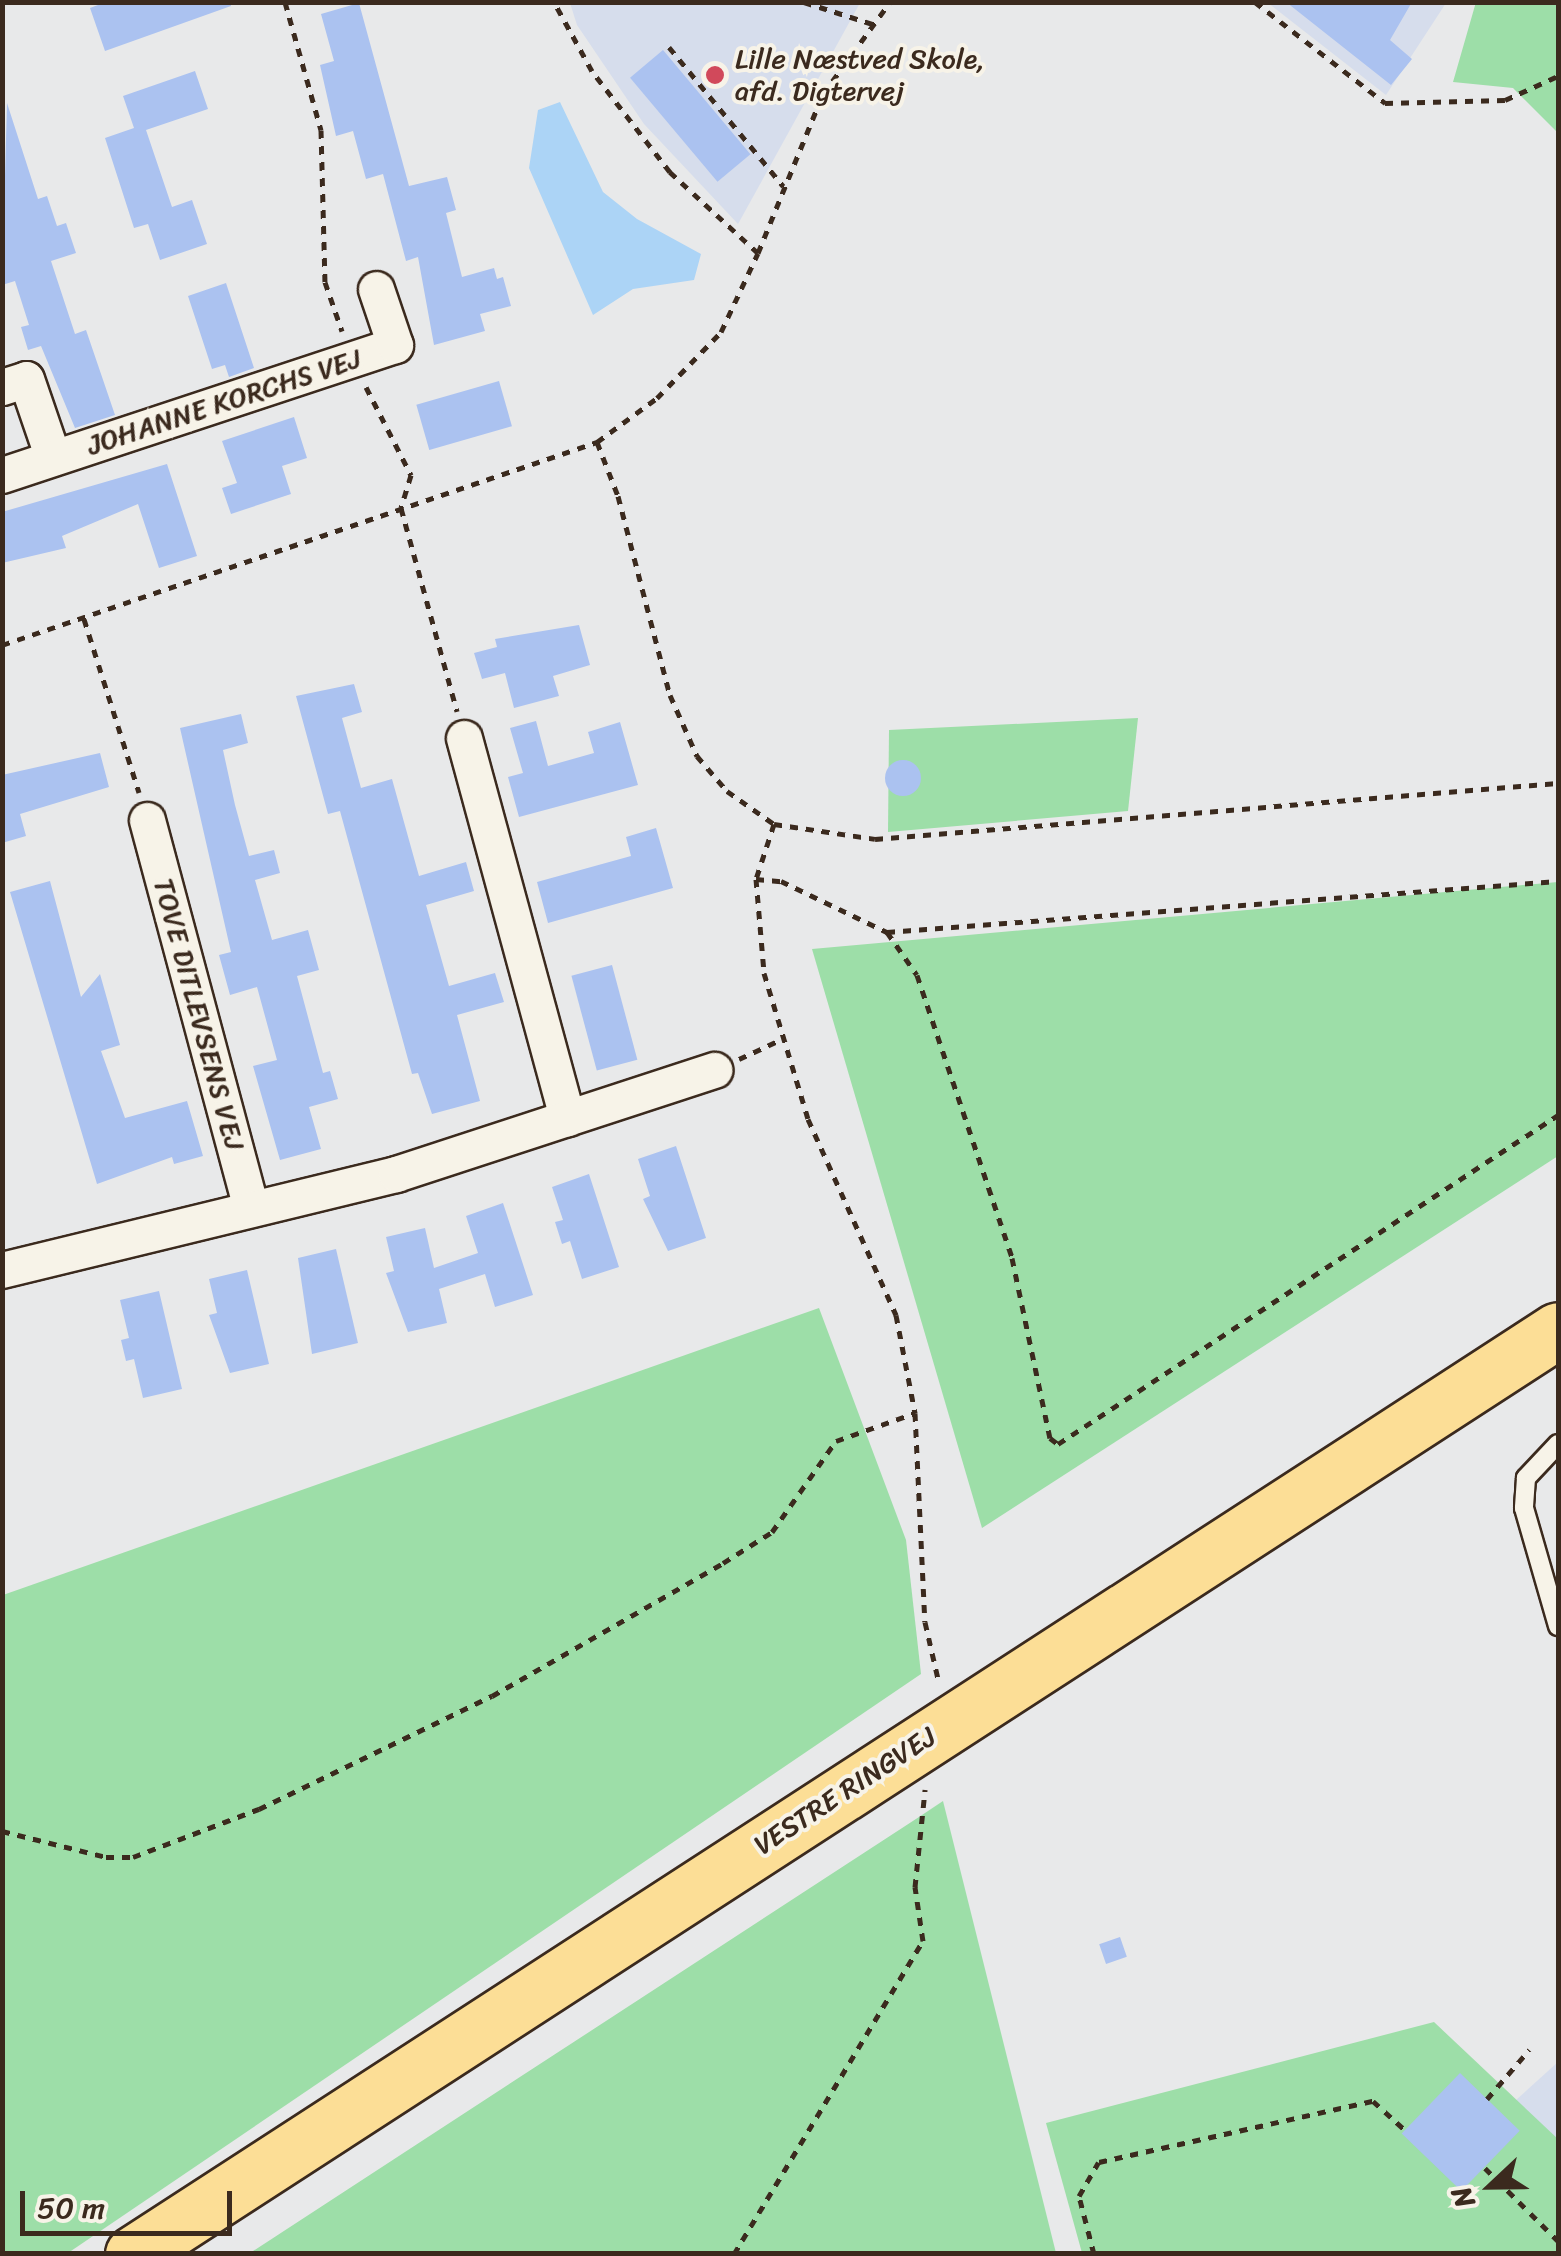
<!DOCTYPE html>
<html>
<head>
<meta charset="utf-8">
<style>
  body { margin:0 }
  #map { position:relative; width:1561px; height:2256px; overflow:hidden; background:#e8e9ea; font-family:Sriracha,sans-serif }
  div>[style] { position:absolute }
  .built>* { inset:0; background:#d6ddec }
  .green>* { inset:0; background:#9ddea8 }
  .water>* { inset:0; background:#acd4f6 }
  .building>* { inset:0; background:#abc2f0; transform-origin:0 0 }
  .round { border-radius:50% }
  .path>* { height:5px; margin-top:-2.5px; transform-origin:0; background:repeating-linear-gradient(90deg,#3b2a1e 0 8px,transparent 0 16px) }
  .roads { filter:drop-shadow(2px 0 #3b2a1e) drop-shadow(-2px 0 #3b2a1e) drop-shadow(0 2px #3b2a1e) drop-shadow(0 -2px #3b2a1e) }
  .lane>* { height:18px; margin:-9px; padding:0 9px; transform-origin:9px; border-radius:9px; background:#f7f3e8 }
  .street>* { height:35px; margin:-17.5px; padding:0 17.5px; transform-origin:17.5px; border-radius:17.5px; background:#f7f3e8 }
  .primary>* { height:55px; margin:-27.5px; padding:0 27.5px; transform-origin:27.5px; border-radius:27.5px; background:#fcde96 }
  .dots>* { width:28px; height:28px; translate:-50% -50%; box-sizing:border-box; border:5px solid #f7f3e8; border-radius:50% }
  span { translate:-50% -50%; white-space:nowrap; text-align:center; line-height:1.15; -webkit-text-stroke:8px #f7f3e8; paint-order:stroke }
  .poi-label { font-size:28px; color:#3b2a1e }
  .left { translate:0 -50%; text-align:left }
  .street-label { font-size:28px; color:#3b2a1e }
  .frame { position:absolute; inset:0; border:5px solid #3b2a1e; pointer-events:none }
  .north { position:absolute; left:1441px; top:2136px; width:100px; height:100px; -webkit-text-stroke:8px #f7f3e8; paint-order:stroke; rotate:248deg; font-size:28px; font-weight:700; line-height:40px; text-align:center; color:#3b2a1e }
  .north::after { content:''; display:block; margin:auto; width:35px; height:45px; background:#3b2a1e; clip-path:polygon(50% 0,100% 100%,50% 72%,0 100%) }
  .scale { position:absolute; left:20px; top:2191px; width:212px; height:45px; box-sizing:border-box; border:5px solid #3b2a1e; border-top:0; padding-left:12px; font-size:30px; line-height:35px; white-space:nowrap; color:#3b2a1e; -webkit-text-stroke:8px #f7f3e8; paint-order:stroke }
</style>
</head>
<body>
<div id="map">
  <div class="built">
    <i style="clip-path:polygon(570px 3px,860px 3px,738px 224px,644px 124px,577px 25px)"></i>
    <i style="clip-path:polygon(1268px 3px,1446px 3px,1386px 95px)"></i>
    <i style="clip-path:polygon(1558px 2062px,1558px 2139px,1515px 2101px)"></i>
  </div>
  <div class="green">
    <i style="clip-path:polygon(1476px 2px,1558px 3px,1558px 133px,1513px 88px,1453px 82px)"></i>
    <i style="clip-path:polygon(1138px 718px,1128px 811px,888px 832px,889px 730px)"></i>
    <i style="clip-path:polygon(1558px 882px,1558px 1156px,982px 1528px,812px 949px)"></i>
    <i style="clip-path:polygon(819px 1308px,906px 1540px,921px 1674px,68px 2253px,3px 2253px,3px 1595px)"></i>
    <i style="clip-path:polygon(943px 1801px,1056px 2253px,250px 2253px,919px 1817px)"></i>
    <i style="clip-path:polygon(1434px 2022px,1558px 2139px,1558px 2253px,1082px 2253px,1046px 2123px)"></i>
  </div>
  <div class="water">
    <i style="clip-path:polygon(560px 102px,603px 192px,637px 219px,701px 254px,694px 280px,633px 289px,593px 315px,529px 168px,538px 110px)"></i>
  </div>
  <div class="building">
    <i style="clip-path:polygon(106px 2px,230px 2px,231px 6px,105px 51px,90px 8px)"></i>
    <i style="clip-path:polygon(1286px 2px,1412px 2px,1390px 40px,1412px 59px,1391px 85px)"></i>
    <i style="clip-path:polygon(359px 3px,409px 186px,447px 177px,456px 210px,446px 213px,462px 277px,494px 268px,497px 279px,503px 277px,511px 306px,480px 314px,485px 331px,434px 345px,418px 257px,406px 261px,383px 174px,366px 179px,353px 131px,336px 136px,320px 65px,334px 61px,321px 14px)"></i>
    <i style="left:663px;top:50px;width:136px;height:43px;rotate:50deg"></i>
    <i style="clip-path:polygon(195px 71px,208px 109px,146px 130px,172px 207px,192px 200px,207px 244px,160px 260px,148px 224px,134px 228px,105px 138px,134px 128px,123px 96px)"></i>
    <i style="clip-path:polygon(7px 103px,38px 199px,47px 196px,57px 226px,66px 223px,76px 253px,51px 261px,75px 334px,86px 330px,115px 415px,75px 428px,41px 346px,28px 350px,21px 327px,29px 325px,15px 281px,2px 285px)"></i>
    <i style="clip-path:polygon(226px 283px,254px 368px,229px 377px,225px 365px,212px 369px,188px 296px)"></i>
    <i style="left:499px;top:381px;width:47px;height:86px;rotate:74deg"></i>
    <i style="clip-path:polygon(294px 417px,307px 458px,282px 466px,291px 494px,231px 514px,222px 488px,237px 483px,222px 441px)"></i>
    <i style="clip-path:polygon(167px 464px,197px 556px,159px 568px,138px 504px,62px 536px,66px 548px,2px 563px,2px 512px)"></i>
    <i style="clip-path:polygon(579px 625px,590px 665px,553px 676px,559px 696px,514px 708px,505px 673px,482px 679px,474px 653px,497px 647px,495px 639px)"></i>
    <i style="clip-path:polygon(354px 684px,362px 712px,342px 718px,361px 788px,392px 779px,419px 876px,466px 862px,474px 891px,426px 905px,449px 986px,495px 973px,504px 1002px,457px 1015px,480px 1101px,432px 1114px,418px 1073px,412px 1074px,340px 811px,328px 814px,296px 696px)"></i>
    <i style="clip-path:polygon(241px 714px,248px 743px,223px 750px,235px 805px,249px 856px,274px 850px,280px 873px,255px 880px,272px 940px,308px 930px,319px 970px,297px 976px,323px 1073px,330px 1071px,338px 1099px,309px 1107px,321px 1149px,280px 1160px,253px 1066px,277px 1060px,257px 987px,230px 995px,219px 955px,231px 952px,180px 728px)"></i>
    <i style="clip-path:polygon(536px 721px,548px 766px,594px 753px,588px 732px,620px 722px,638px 785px,519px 817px,508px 777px,523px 773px,510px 728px)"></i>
    <i style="clip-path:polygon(100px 753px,109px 787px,20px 814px,26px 836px,2px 843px,2px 775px)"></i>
    <i class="round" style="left:885px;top:760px;width:36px;height:36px"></i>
    <i style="clip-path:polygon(656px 828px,673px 888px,548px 923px,537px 882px,631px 856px,626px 837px)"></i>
    <i style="clip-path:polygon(50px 881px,81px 997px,100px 974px,120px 1045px,101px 1051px,125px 1118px,187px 1101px,203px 1156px,174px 1164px,172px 1157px,97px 1184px,10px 892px)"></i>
    <i style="left:612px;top:965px;width:98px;height:42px;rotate:75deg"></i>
    <i style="clip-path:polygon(676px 1146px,706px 1238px,668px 1251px,643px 1199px,650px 1196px,638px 1159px)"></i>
    <i style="clip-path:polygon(589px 1174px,619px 1267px,582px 1279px,570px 1241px,562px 1244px,555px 1222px,563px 1220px,552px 1187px)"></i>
    <i style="clip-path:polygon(503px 1203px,533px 1295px,495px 1307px,485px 1274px,439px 1289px,447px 1323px,408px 1332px,386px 1273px,394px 1271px,386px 1237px,425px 1228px,434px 1268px,478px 1253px,466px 1216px)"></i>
    <i style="clip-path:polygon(336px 1249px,358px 1343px,312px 1354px,298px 1258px)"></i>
    <i style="clip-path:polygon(247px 1270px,269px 1364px,230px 1373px,209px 1315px,217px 1313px,209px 1279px)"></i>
    <i style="clip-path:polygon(159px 1291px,182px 1389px,143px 1398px,134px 1359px,126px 1361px,121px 1340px,129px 1338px,120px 1300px)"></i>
    <i style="left:1120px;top:1937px;width:21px;height:22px;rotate:71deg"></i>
    <i style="left:1460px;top:2073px;width:83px;height:84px;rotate:44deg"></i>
  </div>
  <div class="path">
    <i style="left:285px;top:2px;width:133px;rotate:74.3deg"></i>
    <i style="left:321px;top:130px;width:152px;rotate:88.5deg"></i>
    <i style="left:325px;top:282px;width:52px;rotate:70.9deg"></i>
    <i style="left:804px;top:2px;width:79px;rotate:17.7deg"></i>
    <i style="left:1255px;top:2px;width:165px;rotate:37.8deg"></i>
    <i style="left:1385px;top:103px;width:120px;rotate:-1.4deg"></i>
    <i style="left:1505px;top:100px;width:58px;rotate:-24.4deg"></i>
    <i style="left:669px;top:47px;width:180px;rotate:50.6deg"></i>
    <i style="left:758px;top:253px;width:172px;rotate:-67.8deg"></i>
    <i style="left:823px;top:94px;width:114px;rotate:-53.9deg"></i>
    <i style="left:366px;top:387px;width:99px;rotate:62.9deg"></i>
    <i style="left:411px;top:475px;width:34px;rotate:107deg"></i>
    <i style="left:401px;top:508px;width:211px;rotate:74.6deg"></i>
    <i style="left:597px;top:442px;width:58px;rotate:68.7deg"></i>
    <i style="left:618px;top:496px;width:206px;rotate:75.4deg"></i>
    <i style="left:670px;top:695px;width:67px;rotate:66.1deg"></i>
    <i style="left:697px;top:756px;width:46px;rotate:49.4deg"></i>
    <i style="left:727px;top:791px;width:57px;rotate:35.1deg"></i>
    <i style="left:774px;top:824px;width:102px;rotate:8.4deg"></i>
    <i style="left:875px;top:839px;width:685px;rotate:-4.69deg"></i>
    <i style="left:84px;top:619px;width:182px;rotate:72.4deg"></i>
    <i style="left:2px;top:645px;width:629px;rotate:-18.84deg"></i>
    <i style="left:597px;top:442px;width:74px;rotate:-36.3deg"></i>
    <i style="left:657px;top:398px;width:92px;rotate:-45.9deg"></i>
    <i style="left:721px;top:332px;width:87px;rotate:-64.9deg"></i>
    <i style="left:758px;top:253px;width:120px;rotate:-137.4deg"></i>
    <i style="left:670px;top:172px;width:128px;rotate:-127.7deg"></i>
    <i style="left:592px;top:71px;width:79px;rotate:-118.8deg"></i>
    <i style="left:774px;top:824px;width:58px;rotate:108.1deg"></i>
    <i style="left:756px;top:879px;width:94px;rotate:85.1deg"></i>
    <i style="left:764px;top:973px;width:152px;rotate:73.2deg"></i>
    <i style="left:808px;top:1119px;width:215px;rotate:65.8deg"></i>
    <i style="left:896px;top:1315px;width:100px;rotate:79deg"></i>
    <i style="left:915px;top:1413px;width:209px;rotate:87.3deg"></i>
    <i style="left:925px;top:1622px;width:63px;rotate:77.1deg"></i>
    <i style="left:756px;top:879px;width:25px;rotate:5deg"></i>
    <i style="left:781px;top:881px;width:118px;rotate:25.7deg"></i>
    <i style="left:887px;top:932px;width:673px;rotate:-4.35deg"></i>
    <i style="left:887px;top:932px;width:52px;rotate:55.1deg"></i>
    <i style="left:917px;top:975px;width:299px;rotate:71.4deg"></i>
    <i style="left:1012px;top:1258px;width:184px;rotate:78.1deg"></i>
    <i style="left:1050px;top:1438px;width:10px;rotate:37deg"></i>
    <i style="left:1058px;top:1444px;width:599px;rotate:-33.34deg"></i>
    <i style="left:739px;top:1059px;width:47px;rotate:-24.9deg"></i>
    <i style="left:2px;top:1831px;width:107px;rotate:14deg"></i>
    <i style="left:106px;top:1857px;width:27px"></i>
    <i style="left:133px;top:1857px;width:135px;rotate:-20.9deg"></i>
    <i style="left:259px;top:1809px;width:259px;rotate:-25.9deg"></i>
    <i style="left:492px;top:1696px;width:267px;rotate:-29.9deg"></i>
    <i style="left:723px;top:1563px;width:58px;rotate:-32.3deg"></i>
    <i style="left:772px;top:1532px;width:111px;rotate:-54.9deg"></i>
    <i style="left:836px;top:1441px;width:84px;rotate:-19.5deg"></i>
    <i style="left:1487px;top:2099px;width:65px;rotate:-49.4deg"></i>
    <i style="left:1485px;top:2168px;width:103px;rotate:45deg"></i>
    <i style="left:734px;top:2254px;width:366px;rotate:-58.9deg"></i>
    <i style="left:923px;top:1941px;width:55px;rotate:-98.4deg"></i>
    <i style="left:915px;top:1887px;width:98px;rotate:-84.1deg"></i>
    <i style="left:1094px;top:2254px;width:60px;rotate:-104.5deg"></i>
    <i style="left:1079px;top:2196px;width:39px;rotate:-60deg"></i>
    <i style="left:1099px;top:2162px;width:281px;rotate:-12.6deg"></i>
    <i style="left:1373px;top:2101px;width:43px;rotate:42.2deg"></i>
  </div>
  <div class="roads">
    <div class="lane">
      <i style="left:1558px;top:1444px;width:47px;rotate:133.3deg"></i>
      <i style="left:1526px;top:1478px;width:30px;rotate:94deg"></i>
      <i style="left:1524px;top:1508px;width:123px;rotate:73.9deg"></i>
    </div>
    <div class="street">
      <i style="left:2px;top:387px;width:25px;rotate:-18deg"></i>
      <i style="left:26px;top:379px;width:83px;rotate:71.1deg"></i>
      <i style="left:2px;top:475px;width:414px;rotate:-18.3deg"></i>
      <i style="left:395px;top:345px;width:59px;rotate:-108.7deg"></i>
      <i style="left:464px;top:738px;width:394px;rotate:74.8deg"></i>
      <i style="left:147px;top:820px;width:402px;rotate:75deg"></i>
      <i style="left:2px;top:1270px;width:406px;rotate:-13.7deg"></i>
      <i style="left:396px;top:1174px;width:335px;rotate:-18.1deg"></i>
    </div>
    <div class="primary">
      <i style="left:133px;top:2254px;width:1698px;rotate:-32.96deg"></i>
    </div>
  </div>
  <div class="dots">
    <i style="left:715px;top:75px;background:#d1495b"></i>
  </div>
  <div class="poi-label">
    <span class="left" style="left:735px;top:75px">Lille Næstved Skole,<br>afd. Digtervej</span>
  </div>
  <div class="street-label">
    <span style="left:224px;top:402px;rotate:-18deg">JOHANNE KORCHS VEJ</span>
    <span style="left:199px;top:1014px;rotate:75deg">TOVE DITLEVSENS VEJ</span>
    <span style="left:845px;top:1791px;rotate:-33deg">VESTRE RINGVEJ</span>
  </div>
  <div class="frame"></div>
  <div class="north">N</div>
  <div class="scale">50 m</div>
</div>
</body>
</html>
